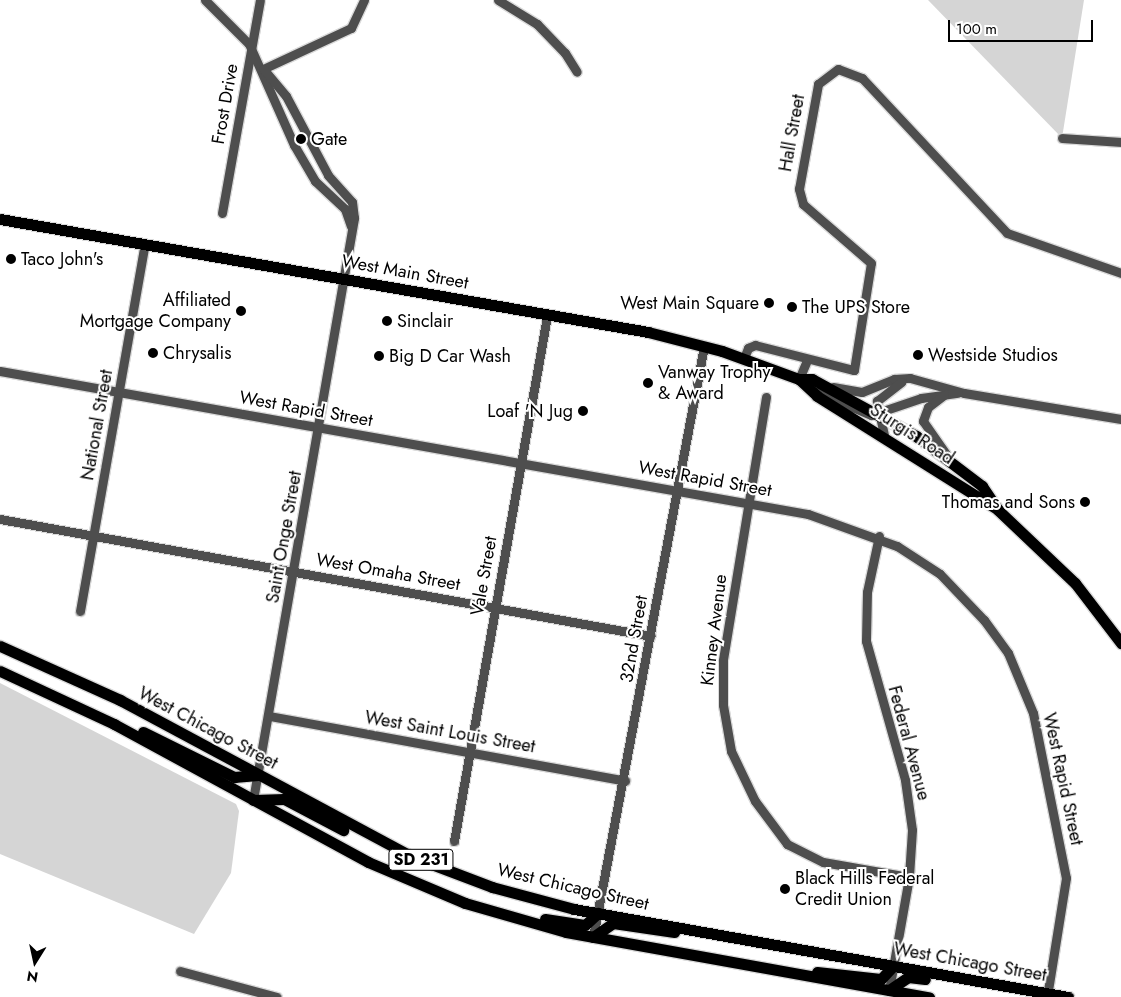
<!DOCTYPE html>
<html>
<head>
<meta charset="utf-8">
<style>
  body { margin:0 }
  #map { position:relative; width:1121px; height:997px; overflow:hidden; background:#fff; font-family:Jost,sans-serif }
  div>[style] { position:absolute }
  .green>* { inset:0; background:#d5d5d5 }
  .roads { filter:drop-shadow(1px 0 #dbdbdb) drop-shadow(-1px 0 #dbdbdb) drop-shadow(0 1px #dbdbdb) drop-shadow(0 -1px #dbdbdb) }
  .minor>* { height:9px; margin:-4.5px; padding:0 4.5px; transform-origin:4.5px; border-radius:4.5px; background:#4e4e4e }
  .major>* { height:11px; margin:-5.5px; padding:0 5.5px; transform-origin:5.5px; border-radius:5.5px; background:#000 }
  .dots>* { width:14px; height:14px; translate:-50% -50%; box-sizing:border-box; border:2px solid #fff; border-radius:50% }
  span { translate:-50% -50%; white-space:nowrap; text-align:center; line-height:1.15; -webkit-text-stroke:4px #fff; paint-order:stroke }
  .shield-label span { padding:1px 4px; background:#fff; border:1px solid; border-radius:4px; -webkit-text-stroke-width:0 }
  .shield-label { font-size:16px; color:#000; font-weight:700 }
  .street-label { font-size:18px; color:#000 }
  .poi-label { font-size:18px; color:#000 }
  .left { translate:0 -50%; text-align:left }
  .right { translate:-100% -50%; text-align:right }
  .north { position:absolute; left:10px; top:937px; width:50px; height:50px; -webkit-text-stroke:4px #fff; paint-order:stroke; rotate:190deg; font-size:14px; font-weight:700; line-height:20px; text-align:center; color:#000 }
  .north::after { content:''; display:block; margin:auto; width:18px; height:22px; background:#000; clip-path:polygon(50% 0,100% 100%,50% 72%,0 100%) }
  .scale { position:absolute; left:948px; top:20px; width:145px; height:22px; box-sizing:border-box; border:2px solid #000; border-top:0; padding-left:6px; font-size:15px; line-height:18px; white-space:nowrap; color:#000; -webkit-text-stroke:4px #fff; paint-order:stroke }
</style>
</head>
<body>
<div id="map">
  <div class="green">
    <i style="clip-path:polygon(928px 0,1084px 0,1062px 138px)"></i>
    <i style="clip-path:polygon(0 683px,236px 804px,239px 811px,231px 873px,194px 934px,0 854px)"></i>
  </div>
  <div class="roads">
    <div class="minor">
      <i style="left:205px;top:0;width:62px;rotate:45deg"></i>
      <i style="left:249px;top:44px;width:111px;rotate:66deg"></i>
      <i style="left:294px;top:145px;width:42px;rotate:59.7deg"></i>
      <i style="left:315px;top:181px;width:41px;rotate:43deg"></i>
      <i style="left:345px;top:209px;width:18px;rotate:71deg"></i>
      <i style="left:498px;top:0;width:46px;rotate:31.6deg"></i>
      <i style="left:537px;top:24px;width:40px;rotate:46deg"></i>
      <i style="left:565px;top:53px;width:22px;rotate:58deg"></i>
      <i style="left:263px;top:69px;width:97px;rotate:-25deg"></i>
      <i style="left:351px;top:28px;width:31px;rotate:-65deg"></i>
      <i style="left:1062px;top:138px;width:59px;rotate:3.9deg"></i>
      <i style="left:222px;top:213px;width:216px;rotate:-79.9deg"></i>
      <i style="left:744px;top:358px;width:11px;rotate:-68deg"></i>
      <i style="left:748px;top:348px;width:8px;rotate:-23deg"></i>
      <i style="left:755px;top:345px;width:102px;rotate:14.2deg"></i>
      <i style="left:854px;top:370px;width:108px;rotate:-81deg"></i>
      <i style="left:871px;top:263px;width:90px;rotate:-139.1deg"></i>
      <i style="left:803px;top:204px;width:16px;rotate:-105deg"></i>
      <i style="left:799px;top:189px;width:107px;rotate:-79.7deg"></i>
      <i style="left:818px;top:84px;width:25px;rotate:-37deg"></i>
      <i style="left:838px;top:69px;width:26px;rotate:21deg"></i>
      <i style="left:862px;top:78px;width:212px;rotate:46.9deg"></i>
      <i style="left:1007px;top:233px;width:121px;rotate:19.3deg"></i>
      <i style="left:0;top:371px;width:821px;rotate:10.04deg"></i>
      <i style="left:808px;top:514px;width:95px;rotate:19.8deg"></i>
      <i style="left:897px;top:546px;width:51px;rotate:33.1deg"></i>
      <i style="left:940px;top:574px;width:64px;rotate:46.3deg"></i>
      <i style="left:984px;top:620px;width:41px;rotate:54deg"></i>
      <i style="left:1008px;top:653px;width:65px;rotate:67.4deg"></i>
      <i style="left:1033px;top:713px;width:168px;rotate:78.7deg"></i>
      <i style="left:1066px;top:878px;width:121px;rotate:99.1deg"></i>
      <i style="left:799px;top:379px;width:21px;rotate:-67deg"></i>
      <i style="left:833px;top:387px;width:29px;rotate:10deg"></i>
      <i style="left:862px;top:392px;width:35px;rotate:-22deg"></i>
      <i style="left:894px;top:379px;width:16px;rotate:-4deg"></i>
      <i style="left:910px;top:378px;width:56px;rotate:15.5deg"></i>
      <i style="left:964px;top:393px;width:159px;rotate:9.4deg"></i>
      <i style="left:817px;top:392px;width:59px;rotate:23.1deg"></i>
      <i style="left:871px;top:415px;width:53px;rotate:-18.8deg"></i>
      <i style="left:921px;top:398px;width:37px;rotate:-8deg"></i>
      <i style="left:944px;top:395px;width:20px;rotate:143deg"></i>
      <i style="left:928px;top:407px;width:15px;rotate:110deg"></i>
      <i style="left:923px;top:421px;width:40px;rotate:55.1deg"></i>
      <i style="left:766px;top:397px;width:267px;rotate:99.3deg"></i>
      <i style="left:723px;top:661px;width:44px;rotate:90deg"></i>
      <i style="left:723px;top:705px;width:47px;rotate:80.1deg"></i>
      <i style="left:731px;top:751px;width:55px;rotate:64.4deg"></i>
      <i style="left:755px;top:801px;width:54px;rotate:53.3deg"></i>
      <i style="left:787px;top:844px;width:40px;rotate:26.6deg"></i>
      <i style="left:823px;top:862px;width:87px;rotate:9.9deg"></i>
      <i style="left:884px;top:435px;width:35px;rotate:-102deg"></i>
      <i style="left:877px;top:401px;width:31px;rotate:-38deg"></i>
      <i style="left:0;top:519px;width:661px;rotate:10.19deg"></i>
      <i style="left:879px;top:536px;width:57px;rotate:102.1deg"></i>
      <i style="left:867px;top:592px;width:49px;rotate:91.2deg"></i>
      <i style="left:866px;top:641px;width:144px;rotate:74.3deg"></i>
      <i style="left:905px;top:780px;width:50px;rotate:82deg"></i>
      <i style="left:912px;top:830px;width:47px;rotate:93.7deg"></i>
      <i style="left:909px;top:877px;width:115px;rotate:100deg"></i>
      <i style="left:80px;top:611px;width:373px;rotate:-80deg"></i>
      <i style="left:269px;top:716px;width:362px;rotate:10.3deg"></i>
      <i style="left:253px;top:800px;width:591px;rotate:-80.15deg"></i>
      <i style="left:354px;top:218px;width:16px;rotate:-97deg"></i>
      <i style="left:352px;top:202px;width:36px;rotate:-132deg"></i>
      <i style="left:328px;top:175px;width:89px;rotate:-118deg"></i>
      <i style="left:286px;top:96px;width:35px;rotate:-130deg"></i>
      <i style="left:454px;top:841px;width:533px;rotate:-79.95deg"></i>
      <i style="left:593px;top:937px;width:601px;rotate:-79.36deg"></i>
      <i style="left:180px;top:971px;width:100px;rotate:15deg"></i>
    </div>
    <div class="major">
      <i style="left:0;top:219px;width:658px;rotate:9.89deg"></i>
      <i style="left:648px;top:332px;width:76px;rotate:14.4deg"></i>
      <i style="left:722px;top:351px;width:82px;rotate:20deg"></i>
      <i style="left:799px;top:379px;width:13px"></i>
      <i style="left:812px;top:379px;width:119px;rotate:28.7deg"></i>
      <i style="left:916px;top:436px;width:83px;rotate:37.1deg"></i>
      <i style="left:982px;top:486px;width:29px;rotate:56deg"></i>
      <i style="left:998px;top:510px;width:106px;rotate:43.5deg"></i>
      <i style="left:1075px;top:583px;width:76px;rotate:52.5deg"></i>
      <i style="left:799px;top:379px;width:25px;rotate:43deg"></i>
      <i style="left:817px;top:396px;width:213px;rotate:32.1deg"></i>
      <i style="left:0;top:646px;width:132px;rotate:24.2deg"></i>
      <i style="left:120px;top:700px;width:332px;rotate:28.2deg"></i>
      <i style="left:413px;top:857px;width:85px;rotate:20.8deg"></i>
      <i style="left:492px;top:887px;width:85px;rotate:15deg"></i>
      <i style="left:574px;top:909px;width:502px;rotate:10.1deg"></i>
      <i style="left:0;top:671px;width:126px;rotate:24.9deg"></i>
      <i style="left:114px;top:724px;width:289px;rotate:28.5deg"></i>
      <i style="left:368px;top:862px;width:105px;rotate:22.9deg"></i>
      <i style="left:465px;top:903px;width:105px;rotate:16deg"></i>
      <i style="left:566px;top:932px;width:369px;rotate:10.2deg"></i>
      <i style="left:143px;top:732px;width:102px;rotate:26.3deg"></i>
      <i style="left:234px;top:777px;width:24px;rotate:-5deg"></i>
      <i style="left:253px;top:800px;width:31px;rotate:-2deg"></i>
      <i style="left:284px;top:799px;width:67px;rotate:27.7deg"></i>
      <i style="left:545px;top:919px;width:40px;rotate:8.5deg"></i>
      <i style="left:585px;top:925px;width:18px;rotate:-43deg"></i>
      <i style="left:593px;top:937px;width:24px;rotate:-35deg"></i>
      <i style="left:613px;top:923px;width:62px;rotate:8.4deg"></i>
      <i style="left:817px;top:972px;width:64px;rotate:6.2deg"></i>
      <i style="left:881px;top:979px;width:18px;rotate:-47deg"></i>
      <i style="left:889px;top:990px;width:23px;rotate:-34deg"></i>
      <i style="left:908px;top:977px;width:17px;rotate:7deg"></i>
    </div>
  </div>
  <div class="dots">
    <i style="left:301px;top:139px;background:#000"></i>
    <i style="left:11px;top:259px;background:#000"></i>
    <i style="left:769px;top:303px;background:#000"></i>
    <i style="left:792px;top:307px;background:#000"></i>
    <i style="left:241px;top:311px;background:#000"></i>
    <i style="left:387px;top:321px;background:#000"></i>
    <i style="left:153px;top:353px;background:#000"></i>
    <i style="left:918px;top:355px;background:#000"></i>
    <i style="left:379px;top:356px;background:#000"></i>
    <i style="left:648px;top:383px;background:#000"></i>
    <i style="left:583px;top:411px;background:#000"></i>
    <i style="left:1085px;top:502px;background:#000"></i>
    <i style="left:785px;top:889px;background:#000"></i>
  </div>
  <div class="shield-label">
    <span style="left:421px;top:860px">SD 231</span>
  </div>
  <div class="street-label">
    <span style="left:225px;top:104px;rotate:-80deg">Frost Drive</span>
    <span style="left:792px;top:133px;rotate:-80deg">Hall Street</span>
    <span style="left:405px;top:272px;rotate:10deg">West Main Street</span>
    <span style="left:306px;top:409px;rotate:10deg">West Rapid Street</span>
    <span style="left:97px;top:425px;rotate:-80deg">National Street</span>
    <span style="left:912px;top:434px;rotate:33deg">Sturgis Road</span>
    <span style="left:705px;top:479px;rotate:10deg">West Rapid Street</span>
    <span style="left:284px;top:537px;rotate:-80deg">Saint Onge Street</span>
    <span style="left:388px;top:572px;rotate:10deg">West Omaha Street</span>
    <span style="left:484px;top:576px;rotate:-80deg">Vale Street</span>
    <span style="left:714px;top:630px;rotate:-83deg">Kinney Avenue</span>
    <span style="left:634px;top:639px;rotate:-80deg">32nd Street</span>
    <span style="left:208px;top:728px;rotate:28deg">West Chicago Street</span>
    <span style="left:450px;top:732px;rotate:10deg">West Saint Louis Street</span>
    <span style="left:909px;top:743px;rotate:75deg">Federal Avenue</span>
    <span style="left:1063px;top:779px;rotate:78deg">West Rapid Street</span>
    <span style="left:573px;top:887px;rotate:13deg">West Chicago Street</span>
    <span style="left:970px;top:962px;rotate:10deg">West Chicago Street</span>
  </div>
  <div class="poi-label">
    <span class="left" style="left:311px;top:139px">Gate</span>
    <span class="left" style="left:21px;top:259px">Taco John's</span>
    <span class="right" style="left:231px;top:311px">Affiliated<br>Mortgage Company</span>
    <span class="right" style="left:759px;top:303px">West Main Square</span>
    <span class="left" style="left:802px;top:307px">The UPS Store</span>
    <span class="left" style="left:397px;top:321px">Sinclair</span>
    <span class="left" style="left:163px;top:353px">Chrysalis</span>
    <span class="left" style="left:928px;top:355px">Westside Studios</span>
    <span class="left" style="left:389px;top:356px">Big D Car Wash</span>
    <span class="left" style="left:658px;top:383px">Vanway Trophy<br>&amp; Award</span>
    <span class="right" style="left:573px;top:411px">Loaf 'N Jug</span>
    <span class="right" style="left:1075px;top:502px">Thomas and Sons</span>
    <span class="left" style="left:795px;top:889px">Black Hills Federal<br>Credit Union</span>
  </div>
  <div class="north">N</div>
  <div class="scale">100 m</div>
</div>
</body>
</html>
